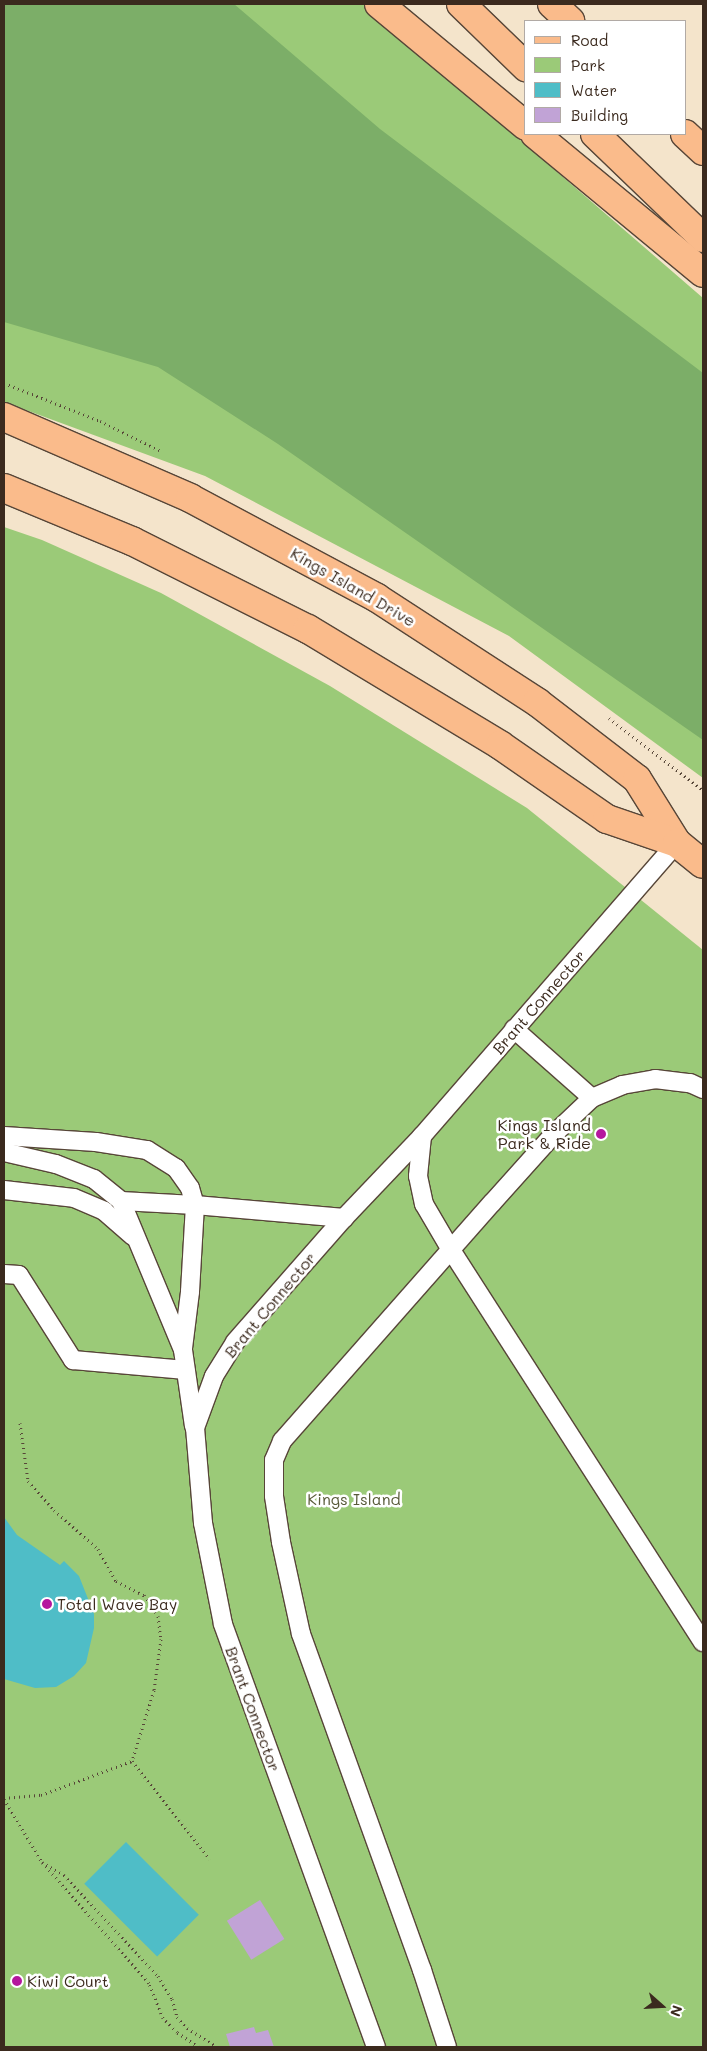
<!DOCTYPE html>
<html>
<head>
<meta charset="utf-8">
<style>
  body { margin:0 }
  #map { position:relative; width:707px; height:2051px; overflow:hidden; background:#f4e4cb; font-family:Mali,sans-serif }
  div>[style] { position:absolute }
  .green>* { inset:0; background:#9bca78 }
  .forest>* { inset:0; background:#7cae68 }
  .water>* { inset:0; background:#4fbdc7; transform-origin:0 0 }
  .building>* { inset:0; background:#c1a3d6; transform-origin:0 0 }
  .path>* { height:3px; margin-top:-1.5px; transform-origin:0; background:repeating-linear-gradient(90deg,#574638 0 1px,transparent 0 5px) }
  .roads { filter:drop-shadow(1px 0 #574638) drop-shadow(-1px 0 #574638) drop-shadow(0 1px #574638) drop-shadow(0 -1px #574638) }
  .lane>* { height:18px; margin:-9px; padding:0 9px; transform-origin:9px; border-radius:9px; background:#fff }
  .primary>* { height:28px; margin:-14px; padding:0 14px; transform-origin:14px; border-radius:14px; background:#fabb8b }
  .highway>* { height:28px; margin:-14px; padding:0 14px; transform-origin:14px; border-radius:14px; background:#fabb8b }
  .dots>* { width:14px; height:14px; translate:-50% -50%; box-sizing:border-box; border:2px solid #fff; border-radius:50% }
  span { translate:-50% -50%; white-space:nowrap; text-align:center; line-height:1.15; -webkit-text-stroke:5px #fff; paint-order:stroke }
  .street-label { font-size:16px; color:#3b2a1e }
  .poi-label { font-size:16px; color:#3b2a1e }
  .right { translate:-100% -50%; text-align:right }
  .left { translate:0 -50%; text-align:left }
  .park-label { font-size:16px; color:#585a39 }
  .frame { position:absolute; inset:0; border:5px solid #3b2a1e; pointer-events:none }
  .legend { position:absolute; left:524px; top:20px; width:162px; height:115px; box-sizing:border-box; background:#fff; border:1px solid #b1aaa5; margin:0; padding:6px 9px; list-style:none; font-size:15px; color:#3b2a1e }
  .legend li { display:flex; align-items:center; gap:10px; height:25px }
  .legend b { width:25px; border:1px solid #b1aaa5 }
  .north { position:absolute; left:637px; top:1981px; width:50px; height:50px; -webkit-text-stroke:4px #fff; paint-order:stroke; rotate:109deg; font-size:14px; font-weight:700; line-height:20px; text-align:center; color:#3b2a1e }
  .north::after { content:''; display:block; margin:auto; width:18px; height:22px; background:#3b2a1e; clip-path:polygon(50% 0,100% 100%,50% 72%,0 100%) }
</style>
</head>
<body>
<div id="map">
  <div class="green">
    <i style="clip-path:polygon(4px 4px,363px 4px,703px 298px,703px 778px,509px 636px,205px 476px,4px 402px)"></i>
    <i style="clip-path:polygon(4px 527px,42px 540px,161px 593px,330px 686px,527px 808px,703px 950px,703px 2047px,4px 2047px)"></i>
  </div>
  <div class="forest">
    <i style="clip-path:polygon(4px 4px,234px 4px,380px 129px,703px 373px,703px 740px,278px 444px,158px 367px,4px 322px)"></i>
  </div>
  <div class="water">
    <i style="clip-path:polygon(4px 1517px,17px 1535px,60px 1565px,64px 1561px,79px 1576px,94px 1614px,94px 1628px,86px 1663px,74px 1676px,56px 1687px,35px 1688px,4px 1679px)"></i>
    <i style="left:126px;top:1842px;width:103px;height:59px;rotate:45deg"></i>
  </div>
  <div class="building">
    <i style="left:260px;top:1900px;width:46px;height:39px;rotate:58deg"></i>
    <i style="clip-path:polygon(254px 2027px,256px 2033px,268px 2030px,274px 2047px,230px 2047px,226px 2034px)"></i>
  </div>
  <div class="path">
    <i style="left:4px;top:383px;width:103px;rotate:21.6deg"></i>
    <i style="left:100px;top:421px;width:68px;rotate:26.2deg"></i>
    <i style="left:609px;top:718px;width:118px;rotate:37.5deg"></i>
    <i style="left:20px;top:1423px;width:59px;rotate:82.1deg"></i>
    <i style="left:28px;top:1481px;width:39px;rotate:48deg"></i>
    <i style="left:54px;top:1510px;width:59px;rotate:41.6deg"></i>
    <i style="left:98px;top:1549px;width:37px;rotate:61deg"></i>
    <i style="left:116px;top:1581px;width:31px;rotate:27deg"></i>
    <i style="left:144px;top:1595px;width:25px;rotate:56deg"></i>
    <i style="left:158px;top:1616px;width:23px;rotate:83deg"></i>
    <i style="left:161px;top:1639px;width:51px;rotate:97.8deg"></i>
    <i style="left:154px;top:1690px;width:74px;rotate:107.2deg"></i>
    <i style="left:4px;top:1798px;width:37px;rotate:-5deg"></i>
    <i style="left:41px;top:1795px;width:97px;rotate:-20.5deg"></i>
    <i style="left:132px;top:1761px;width:125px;rotate:51.5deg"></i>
    <i style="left:4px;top:1799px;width:74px;rotate:58.9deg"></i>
    <i style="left:199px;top:2047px;width:27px;rotate:-146deg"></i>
    <i style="left:177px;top:2032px;width:20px;rotate:-135deg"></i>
    <i style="left:163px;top:2018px;width:38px;rotate:-112deg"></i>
    <i style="left:149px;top:1983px;width:162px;rotate:-131.5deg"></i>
    <i style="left:42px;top:1862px;width:26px;rotate:31deg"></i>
    <i style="left:64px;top:1875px;width:138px;rotate:47.1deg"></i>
    <i style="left:158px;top:1976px;width:27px;rotate:59deg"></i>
    <i style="left:172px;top:1999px;width:19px;rotate:74deg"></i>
    <i style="left:177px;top:2017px;width:15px;rotate:48deg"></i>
    <i style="left:187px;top:2028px;width:36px;rotate:32deg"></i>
  </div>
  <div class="roads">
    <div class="lane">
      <i style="left:514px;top:1029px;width:104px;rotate:41.5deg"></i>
      <i style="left:4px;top:1136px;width:92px;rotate:3.7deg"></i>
      <i style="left:96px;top:1142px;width:52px;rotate:8.9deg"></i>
      <i style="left:147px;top:1150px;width:34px;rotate:32deg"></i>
      <i style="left:176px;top:1168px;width:24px;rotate:55deg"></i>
      <i style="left:190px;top:1188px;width:18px;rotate:74deg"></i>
      <i style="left:195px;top:1205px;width:87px;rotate:93.3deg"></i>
      <i style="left:190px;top:1292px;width:56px;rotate:97.1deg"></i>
      <i style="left:422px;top:1136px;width:40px;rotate:95.7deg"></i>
      <i style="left:418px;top:1176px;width:29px;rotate:78deg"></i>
      <i style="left:424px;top:1204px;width:53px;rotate:59.6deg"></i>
      <i style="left:451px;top:1250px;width:466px;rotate:57.3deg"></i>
      <i style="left:4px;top:1152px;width:53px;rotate:13deg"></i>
      <i style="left:56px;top:1164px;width:41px;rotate:21.5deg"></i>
      <i style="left:94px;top:1179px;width:35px;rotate:39deg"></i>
      <i style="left:121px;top:1201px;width:161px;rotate:67.4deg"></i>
      <i style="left:183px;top:1350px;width:77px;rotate:81.8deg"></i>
      <i style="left:4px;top:1190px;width:70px;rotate:6.5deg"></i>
      <i style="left:74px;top:1198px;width:33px;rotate:23deg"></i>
      <i style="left:104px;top:1211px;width:38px;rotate:41deg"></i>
      <i style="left:121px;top:1201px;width:74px;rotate:3.1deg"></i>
      <i style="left:195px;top:1205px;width:150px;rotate:5deg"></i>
      <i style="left:4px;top:1274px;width:15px;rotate:4deg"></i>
      <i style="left:19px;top:1275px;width:101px;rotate:57.6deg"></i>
      <i style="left:73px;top:1360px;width:113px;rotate:5.1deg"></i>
      <i style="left:376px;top:2047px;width:450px;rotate:-109.9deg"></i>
      <i style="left:223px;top:1624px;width:103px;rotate:-101.2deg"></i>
      <i style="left:203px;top:1523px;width:95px;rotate:-94.8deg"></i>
      <i style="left:195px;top:1428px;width:55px;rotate:-69.9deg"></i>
      <i style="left:214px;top:1376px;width:40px;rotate:-58deg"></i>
      <i style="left:235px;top:1342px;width:165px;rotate:-48.7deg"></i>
      <i style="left:344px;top:1218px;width:113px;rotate:-46.4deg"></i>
      <i style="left:422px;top:1136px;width:388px;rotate:-49deg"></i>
      <i style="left:447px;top:2047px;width:81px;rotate:-108deg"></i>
      <i style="left:422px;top:1970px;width:357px;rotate:-109.8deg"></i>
      <i style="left:301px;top:1634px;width:94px;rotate:-102.3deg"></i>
      <i style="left:281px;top:1542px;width:47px;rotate:-98.7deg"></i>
      <i style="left:274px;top:1496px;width:36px;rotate:-90deg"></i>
      <i style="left:274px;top:1460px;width:21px;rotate:-67deg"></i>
      <i style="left:282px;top:1441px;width:317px;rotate:-48.6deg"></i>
      <i style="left:492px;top:1203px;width:93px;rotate:-48.1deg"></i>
      <i style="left:554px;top:1134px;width:52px;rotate:-43.5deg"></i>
      <i style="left:592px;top:1098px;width:33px;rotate:-23deg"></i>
      <i style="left:622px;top:1085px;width:34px;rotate:-10deg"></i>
      <i style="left:655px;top:1079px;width:35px;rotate:7deg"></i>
      <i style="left:690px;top:1083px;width:14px;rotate:25deg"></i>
    </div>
    <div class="primary">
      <i style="left:4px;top:417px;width:203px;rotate:23.5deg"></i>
      <i style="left:190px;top:498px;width:212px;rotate:28.1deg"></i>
      <i style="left:377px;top:598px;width:191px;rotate:33deg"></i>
      <i style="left:537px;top:702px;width:126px;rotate:37.6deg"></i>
      <i style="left:637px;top:779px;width:75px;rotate:58deg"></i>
      <i style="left:4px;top:488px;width:139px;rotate:22.5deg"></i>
      <i style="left:132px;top:541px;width:197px;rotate:26.6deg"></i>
      <i style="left:308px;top:629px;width:224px;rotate:31.1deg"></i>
      <i style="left:500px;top:745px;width:130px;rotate:34.7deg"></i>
      <i style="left:607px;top:819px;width:74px;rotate:18.9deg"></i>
      <i style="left:677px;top:843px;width:33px;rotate:39deg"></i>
    </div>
    <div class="highway">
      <i style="left:379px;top:4px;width:191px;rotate:39.7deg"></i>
      <i style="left:461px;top:4px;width:91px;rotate:44.1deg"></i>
      <i style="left:552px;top:4px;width:25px;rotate:43deg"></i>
      <i style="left:535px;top:134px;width:218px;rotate:39.6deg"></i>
      <i style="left:595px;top:134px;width:150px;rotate:43.9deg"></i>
      <i style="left:685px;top:134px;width:25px;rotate:43deg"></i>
    </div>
  </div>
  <div class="dots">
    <i style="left:601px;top:1134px;background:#b5179e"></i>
    <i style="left:47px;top:1604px;background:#b5179e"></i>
    <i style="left:17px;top:1981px;background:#b5179e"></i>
  </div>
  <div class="street-label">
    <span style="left:353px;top:587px;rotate:30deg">Kings Island Drive</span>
    <span style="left:539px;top:1002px;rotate:-49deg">Brant Connector</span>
    <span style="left:270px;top:1305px;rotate:-50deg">Brant Connector</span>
    <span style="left:253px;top:1709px;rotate:70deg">Brant Connector</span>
  </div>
  <div class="poi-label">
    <span class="right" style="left:591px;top:1134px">Kings Island<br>Park &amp; Ride</span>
    <span class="left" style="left:57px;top:1604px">Total Wave Bay</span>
    <span class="left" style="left:27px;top:1981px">Kiwi Court</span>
  </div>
  <div class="park-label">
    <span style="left:354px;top:1499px">Kings Island</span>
  </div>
  <div class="frame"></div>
  <ul class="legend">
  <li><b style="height:6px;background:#fabb8b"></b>Road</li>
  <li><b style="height:14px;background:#9bca78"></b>Park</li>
  <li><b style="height:14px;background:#4fbdc7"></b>Water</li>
  <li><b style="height:14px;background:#c1a3d6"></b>Building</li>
  </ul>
  <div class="north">N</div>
</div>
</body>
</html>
